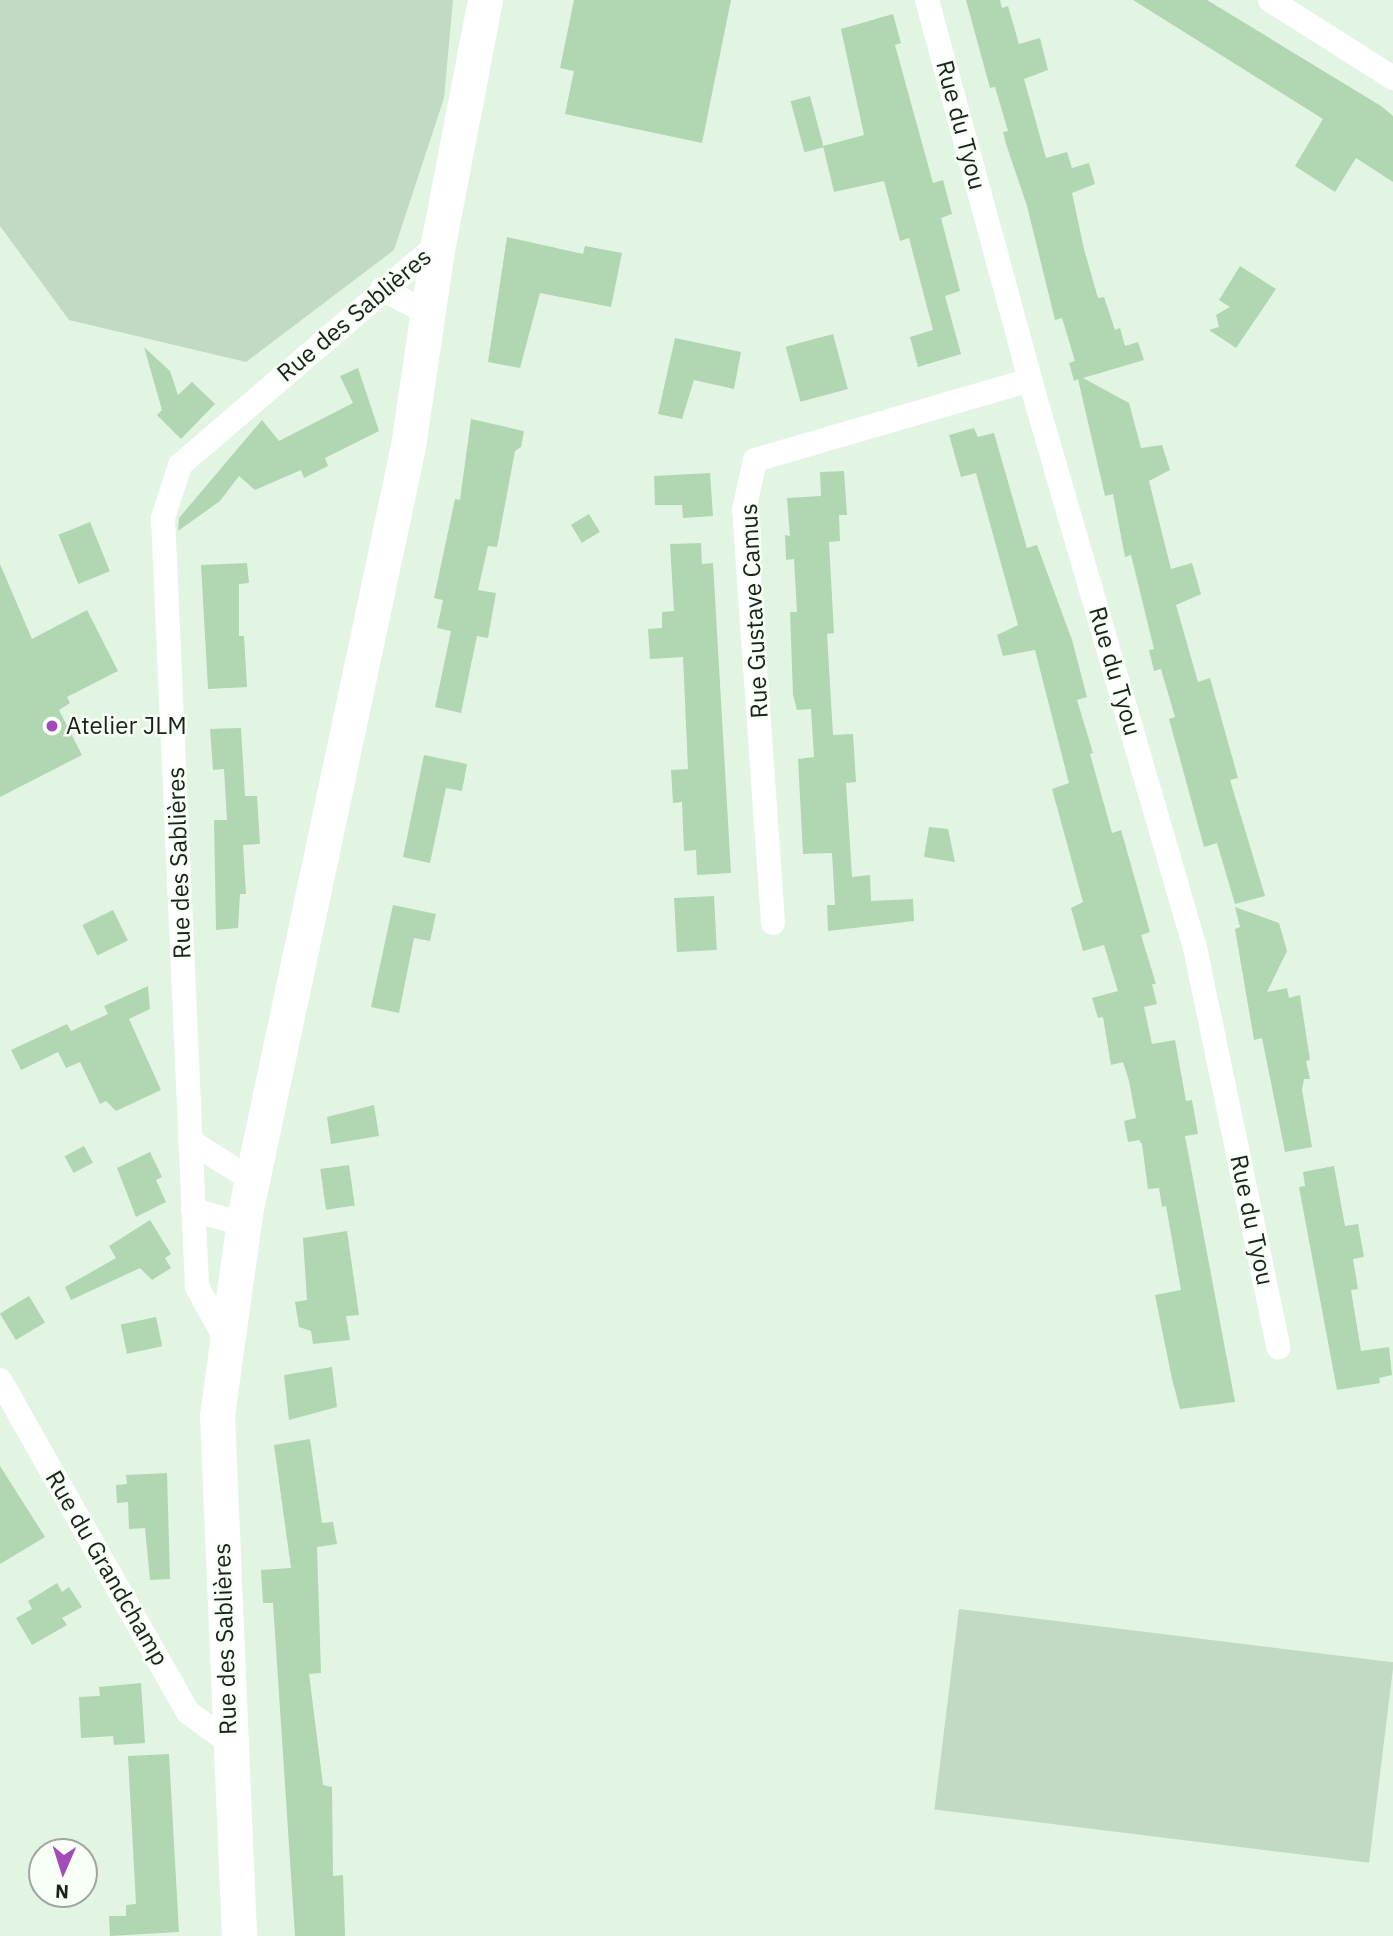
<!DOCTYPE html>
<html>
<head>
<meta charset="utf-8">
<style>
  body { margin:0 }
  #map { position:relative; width:1393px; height:1936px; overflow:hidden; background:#e2f5e3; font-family:"IBM Plex Sans",sans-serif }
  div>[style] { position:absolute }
  .green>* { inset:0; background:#c2d9c3; transform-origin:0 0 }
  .building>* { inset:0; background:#b0d6b2; transform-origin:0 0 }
  .minor>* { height:24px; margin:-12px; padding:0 12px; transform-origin:12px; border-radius:12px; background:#fff }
  .secondary>* { height:35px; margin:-17.5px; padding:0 17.5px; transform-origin:17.5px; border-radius:17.5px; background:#fff }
  .dots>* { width:19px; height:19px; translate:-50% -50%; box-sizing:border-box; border:4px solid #f7fff7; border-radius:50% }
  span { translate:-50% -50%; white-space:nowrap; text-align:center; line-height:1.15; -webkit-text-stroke:5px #f7fff7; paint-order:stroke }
  .street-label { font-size:24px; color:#1a211a }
  .poi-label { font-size:24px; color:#1a211a }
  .left { translate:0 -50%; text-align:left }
  .north { position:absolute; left:28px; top:1838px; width:70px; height:70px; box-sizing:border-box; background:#f7fff7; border:2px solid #9fa69f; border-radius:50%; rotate:183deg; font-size:19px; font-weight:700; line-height:28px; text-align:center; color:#1a211a }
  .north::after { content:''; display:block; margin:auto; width:24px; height:32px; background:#a24cba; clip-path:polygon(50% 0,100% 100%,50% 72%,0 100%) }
</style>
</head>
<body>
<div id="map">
  <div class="green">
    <i style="clip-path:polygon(0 0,453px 0,444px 98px,394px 250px,246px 362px,69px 320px,0 226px)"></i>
    <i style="left:959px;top:1609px;width:438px;height:202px;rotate:7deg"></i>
  </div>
  <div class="building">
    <i style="clip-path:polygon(574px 0,731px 0,702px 143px,565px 114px,574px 71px,560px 68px)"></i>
    <i style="clip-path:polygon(966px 0,1000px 0,1002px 8px,1008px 6px,1019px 44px,1040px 38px,1048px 70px,1024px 79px,1046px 158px,1067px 152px,1072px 168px,1089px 163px,1095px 184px,1072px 193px,1084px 249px,1098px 298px,1104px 297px,1115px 330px,1120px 328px,1125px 346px,1138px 342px,1144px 360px,1083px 378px,1129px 403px,1141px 448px,1162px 445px,1170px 470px,1149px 481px,1171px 569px,1192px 563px,1201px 594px,1176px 605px,1198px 682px,1210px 678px,1238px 778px,1230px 780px,1265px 896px,1235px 904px,1217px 843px,1204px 847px,1169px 719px,1175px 717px,1161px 669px,1154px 671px,1149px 650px,1154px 649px,1131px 555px,1125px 557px,1113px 494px,1105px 496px,1078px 379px,1074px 381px,1069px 363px,1075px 361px,1062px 318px,1055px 320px,1027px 206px,1006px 144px,1003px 132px,1008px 131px,995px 87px,990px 88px)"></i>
    <i style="clip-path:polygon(1133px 0,1207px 0,1381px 106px,1393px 116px,1393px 182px,1356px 158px,1335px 192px,1295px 166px,1323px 119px)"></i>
    <i style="clip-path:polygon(893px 14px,901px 43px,895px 45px,933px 183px,943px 180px,952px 214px,941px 218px,960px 291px,945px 296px,961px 354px,918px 367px,910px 337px,933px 330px,909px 238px,900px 241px,884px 181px,834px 192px,823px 146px,864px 135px,841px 29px)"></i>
    <i style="left:810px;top:96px;width:53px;height:20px;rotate:75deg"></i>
    <i style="clip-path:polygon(507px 237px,583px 254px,585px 246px,622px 253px,611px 307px,540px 293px,520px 368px,488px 362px)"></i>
    <i style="clip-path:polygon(1240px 266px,1276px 289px,1236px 348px,1209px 330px,1219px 327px,1216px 315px,1230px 307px,1219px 300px)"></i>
    <i style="left:833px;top:334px;width:57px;height:49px;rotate:75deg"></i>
    <i style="clip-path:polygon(675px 338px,741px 352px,734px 389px,694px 380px,682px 419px,658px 414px)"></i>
    <i style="clip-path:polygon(144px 347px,170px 371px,178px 395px,192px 382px,215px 404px,181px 439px,157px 415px,162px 410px)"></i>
    <i style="clip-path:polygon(358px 368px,379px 431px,325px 458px,328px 466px,304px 478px,301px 470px,255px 490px,239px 476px,220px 501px,178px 531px,179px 518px,262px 420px,279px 441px,353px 403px,340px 376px)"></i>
    <i style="clip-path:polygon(471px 419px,524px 431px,521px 447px,515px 451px,497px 547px,488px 546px,478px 590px,496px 593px,488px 638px,477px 636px,461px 713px,435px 707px,451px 631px,437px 628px,443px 600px,434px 598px,455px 499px,460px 500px)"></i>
    <i style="clip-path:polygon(974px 428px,978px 437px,994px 433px,1027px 548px,1037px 545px,1072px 640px,1087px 697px,1077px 700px,1093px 753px,1090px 754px,1112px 833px,1121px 830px,1150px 932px,1141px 935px,1156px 984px,1152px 984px,1157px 1004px,1144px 1007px,1152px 1044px,1175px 1040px,1186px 1101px,1192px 1100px,1198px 1134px,1185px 1136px,1235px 1402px,1180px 1409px,1172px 1379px,1155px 1295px,1181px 1290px,1166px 1206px,1162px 1207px,1159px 1188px,1148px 1189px,1142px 1144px,1139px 1140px,1128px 1142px,1124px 1121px,1136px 1118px,1129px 1081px,1123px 1062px,1111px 1065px,1103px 1017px,1098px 1018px,1092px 998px,1118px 991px,1104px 945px,1083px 951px,1071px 908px,1083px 902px,1052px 789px,1069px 783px,1035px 650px,1003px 656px,997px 635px,1018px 625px,976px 473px,961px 477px,949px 435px)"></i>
    <i style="clip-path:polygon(844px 471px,847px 515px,839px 515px,840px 541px,829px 542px,834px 633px,827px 634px,833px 735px,853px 734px,856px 782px,846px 783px,852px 877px,870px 875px,871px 901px,913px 899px,914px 921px,828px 931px,827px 905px,835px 905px,832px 853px,803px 854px,798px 759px,814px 757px,811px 709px,797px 710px,793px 695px,790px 612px,797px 612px,794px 559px,786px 560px,785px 535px,790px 536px,787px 498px,821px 496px,820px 472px)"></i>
    <i style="clip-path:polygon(710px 473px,713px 516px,683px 518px,682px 505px,655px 505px,654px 476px)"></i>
    <i style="left:589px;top:514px;width:21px;height:21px;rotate:59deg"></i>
    <i style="left:90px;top:522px;width:53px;height:34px;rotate:68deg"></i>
    <i style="clip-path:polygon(701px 543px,702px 564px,713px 563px,731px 873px,697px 875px,696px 850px,684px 851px,682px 802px,673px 803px,671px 770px,688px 769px,683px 657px,650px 659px,648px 629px,662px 628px,662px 612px,674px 611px,670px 544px)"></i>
    <i style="clip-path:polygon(247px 563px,249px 583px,239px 584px,239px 636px,244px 636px,247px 687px,208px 689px,201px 565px)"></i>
    <i style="clip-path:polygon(0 564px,32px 639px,87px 610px,118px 671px,67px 697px,70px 703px,59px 710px,82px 755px,0 797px)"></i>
    <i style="clip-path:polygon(241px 728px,245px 796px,257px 796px,260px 844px,243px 845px,246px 894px,240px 894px,238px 928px,216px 930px,214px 820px,227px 820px,224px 769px,213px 770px,210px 729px)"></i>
    <i style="clip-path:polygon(424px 755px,467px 764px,462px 791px,446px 788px,430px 863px,403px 857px)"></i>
    <i style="clip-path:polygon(929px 827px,948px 829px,955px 862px,924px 857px)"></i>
    <i style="left:714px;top:896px;width:54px;height:40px;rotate:87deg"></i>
    <i style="clip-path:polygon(393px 905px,436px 914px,430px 941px,414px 938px,399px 1013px,371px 1007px)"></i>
    <i style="clip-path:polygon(1235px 907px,1279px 923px,1287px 951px,1267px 992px,1287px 988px,1289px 998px,1300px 995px,1310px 1060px,1306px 1061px,1310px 1079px,1304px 1079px,1302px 1090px,1312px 1147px,1285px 1152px,1262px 1038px,1254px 1040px,1235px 929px,1240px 927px)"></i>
    <i style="left:113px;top:910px;width:34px;height:34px;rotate:64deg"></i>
    <i style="clip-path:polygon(148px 986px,150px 1009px,129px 1019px,161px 1090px,116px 1111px,106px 1101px,100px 1104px,80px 1062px,66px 1068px,58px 1052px,21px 1070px,11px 1050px,67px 1024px,71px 1031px,108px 1014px,104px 1006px)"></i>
    <i style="clip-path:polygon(374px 1105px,379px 1136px,331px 1144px,327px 1117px)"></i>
    <i style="left:84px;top:1146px;width:19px;height:22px;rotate:62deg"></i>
    <i style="clip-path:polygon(150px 1152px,162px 1177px,156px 1180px,166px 1202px,136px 1217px,117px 1168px)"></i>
    <i style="left:349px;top:1165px;width:41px;height:29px;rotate:82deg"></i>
    <i style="clip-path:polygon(1334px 1166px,1345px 1226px,1358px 1224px,1364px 1257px,1353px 1259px,1358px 1289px,1351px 1290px,1361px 1351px,1389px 1347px,1392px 1375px,1379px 1378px,1380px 1383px,1337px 1390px,1299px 1187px,1305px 1186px,1303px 1172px)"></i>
    <i style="clip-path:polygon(150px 1220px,171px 1254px,165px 1258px,171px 1268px,152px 1280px,140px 1268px,71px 1300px,65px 1287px,116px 1258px,109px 1246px)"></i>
    <i style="clip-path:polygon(347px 1231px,359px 1315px,346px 1316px,350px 1340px,313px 1344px,311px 1331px,299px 1327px,295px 1302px,307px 1300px,303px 1238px)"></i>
    <i style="left:29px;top:1296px;width:31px;height:34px;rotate:59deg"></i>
    <i style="left:156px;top:1317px;width:30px;height:36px;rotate:78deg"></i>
    <i style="clip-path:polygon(332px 1367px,337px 1407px,289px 1420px,284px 1375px)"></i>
    <i style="clip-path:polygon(310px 1439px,322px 1523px,333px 1522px,337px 1544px,317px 1547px,321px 1673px,309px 1674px,323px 1785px,332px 1787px,333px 1876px,343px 1875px,345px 1936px,295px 1936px,273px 1603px,263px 1603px,261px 1570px,291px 1568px,274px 1445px)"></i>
    <i style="clip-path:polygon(0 1466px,45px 1537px,0 1564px)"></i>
    <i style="clip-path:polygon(167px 1473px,170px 1579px,150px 1580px,145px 1528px,129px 1529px,128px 1502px,117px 1503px,116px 1485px,127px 1484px,126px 1475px)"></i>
    <i style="clip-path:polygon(57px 1583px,62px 1592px,69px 1587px,82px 1607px,62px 1618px,67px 1625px,32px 1645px,16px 1618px,32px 1609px,28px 1601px)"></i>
    <i style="clip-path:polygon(141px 1683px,145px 1743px,114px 1745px,113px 1736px,81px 1738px,79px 1697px,100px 1696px,99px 1687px)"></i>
    <i style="clip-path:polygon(169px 1754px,179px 1932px,110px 1936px,109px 1916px,126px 1916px,126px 1905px,136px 1904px,128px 1756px)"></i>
  </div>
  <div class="minor">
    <i style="left:927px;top:0;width:394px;rotate:74.8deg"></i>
    <i style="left:1030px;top:380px;width:591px;rotate:73.8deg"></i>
    <i style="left:1195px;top:948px;width:408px;rotate:78.2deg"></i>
    <i style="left:1270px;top:0;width:146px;rotate:32.4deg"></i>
    <i style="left:382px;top:289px;width:52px;rotate:27.6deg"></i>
    <i style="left:773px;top:923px;width:414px;rotate:-94deg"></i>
    <i style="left:744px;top:510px;width:51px;rotate:-77.6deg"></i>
    <i style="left:755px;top:460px;width:286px;rotate:-16.2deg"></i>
    <i style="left:190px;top:1141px;width:73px;rotate:32.2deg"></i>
    <i style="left:193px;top:1210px;width:53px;rotate:15.4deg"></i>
    <i style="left:227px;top:1342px;width:63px;rotate:-118.6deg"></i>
    <i style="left:197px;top:1287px;width:770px;rotate:-92.53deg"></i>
    <i style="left:163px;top:518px;width:56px;rotate:-72.2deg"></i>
    <i style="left:180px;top:465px;width:340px;rotate:-40.6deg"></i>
    <i style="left:0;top:1380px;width:382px;rotate:60.5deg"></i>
    <i style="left:188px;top:1712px;width:52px;rotate:36.4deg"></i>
  </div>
  <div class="secondary">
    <i style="left:239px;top:1936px;width:521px;rotate:-92.42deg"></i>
    <i style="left:217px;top:1415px;width:204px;rotate:-82.1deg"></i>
    <i style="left:245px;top:1213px;width:784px;rotate:-78deg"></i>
    <i style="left:408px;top:446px;width:204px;rotate:-81.6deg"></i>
    <i style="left:438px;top:244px;width:248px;rotate:-79.1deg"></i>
  </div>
  <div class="dots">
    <i style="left:52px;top:726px;background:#a24cba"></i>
  </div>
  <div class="street-label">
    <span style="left:961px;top:125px;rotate:75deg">Rue du Tyou</span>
    <span style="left:354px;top:315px;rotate:-40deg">Rue des Sablières</span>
    <span style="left:754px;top:611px;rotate:-93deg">Rue Gustave Camus</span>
    <span style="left:1115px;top:671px;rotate:74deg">Rue du Tyou</span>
    <span style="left:179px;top:863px;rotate:-92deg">Rue des Sablières</span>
    <span style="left:1252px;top:1220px;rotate:78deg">Rue du Tyou</span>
    <span style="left:107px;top:1568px;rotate:60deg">Rue du Grandchamp</span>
    <span style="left:225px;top:1639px;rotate:-92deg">Rue des Sablières</span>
  </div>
  <div class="poi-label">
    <span class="left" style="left:66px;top:726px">Atelier JLM</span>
  </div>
  <div class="north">N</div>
</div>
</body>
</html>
